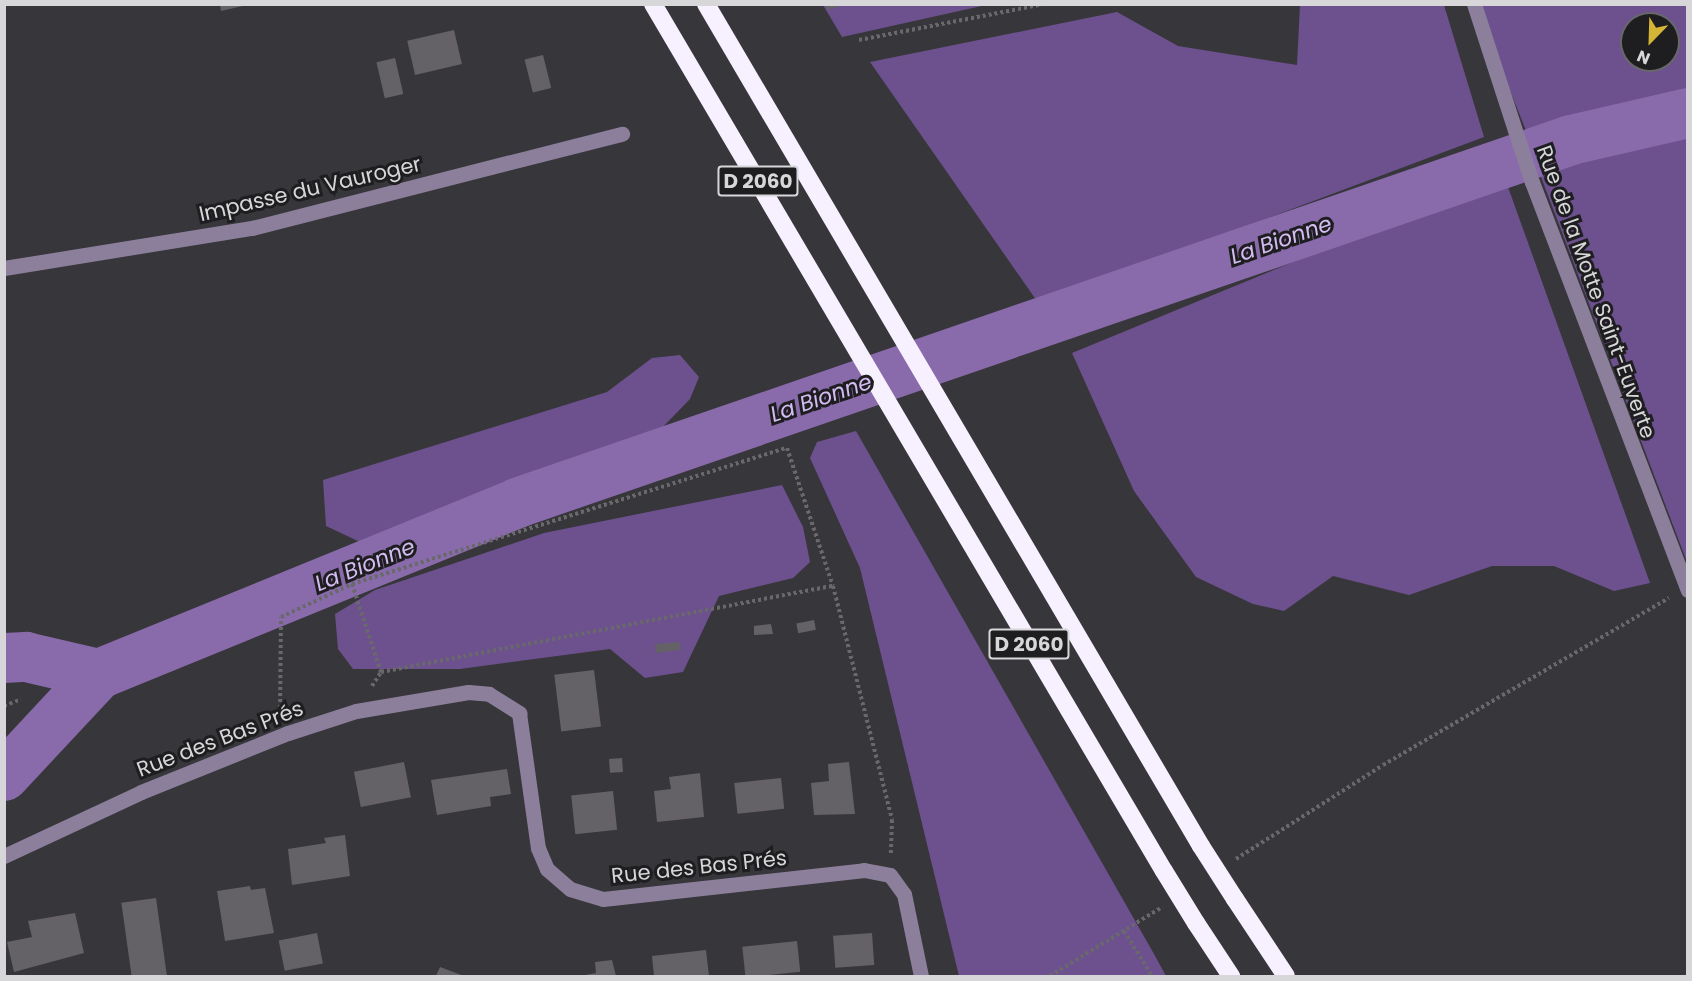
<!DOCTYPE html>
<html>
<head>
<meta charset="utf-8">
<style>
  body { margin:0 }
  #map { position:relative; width:1692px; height:981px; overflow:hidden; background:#37363a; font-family:Poppins,sans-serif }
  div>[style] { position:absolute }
  .forest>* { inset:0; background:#6d518e }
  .river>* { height:50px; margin:-25px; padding:0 25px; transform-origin:25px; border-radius:25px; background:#896bab }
  .building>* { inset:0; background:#646267; transform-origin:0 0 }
  .path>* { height:4px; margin-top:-2px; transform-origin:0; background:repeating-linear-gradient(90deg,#69686b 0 3px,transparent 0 6px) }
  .minor>* { height:15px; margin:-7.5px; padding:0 7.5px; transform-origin:7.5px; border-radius:7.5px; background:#8c7f9c }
  .highway>* { height:18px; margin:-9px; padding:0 9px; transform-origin:9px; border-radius:9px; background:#f6f0ff }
  .highway-bridge>* { height:18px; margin:-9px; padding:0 9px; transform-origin:9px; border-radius:9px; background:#f6f0ff }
  span { translate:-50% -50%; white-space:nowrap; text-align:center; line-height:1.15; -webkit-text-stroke:6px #1e1e20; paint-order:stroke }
  .shield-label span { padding:2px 4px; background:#1e1e20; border:2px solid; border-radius:4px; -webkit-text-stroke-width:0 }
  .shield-label { font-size:20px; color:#d7d6d8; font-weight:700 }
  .street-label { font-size:21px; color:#d7d6d8 }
  .water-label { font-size:22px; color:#d4bcf2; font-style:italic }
  .frame { position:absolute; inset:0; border:6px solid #d7d6d8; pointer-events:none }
  .north { position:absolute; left:1620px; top:12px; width:60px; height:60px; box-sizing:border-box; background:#1e1e20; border:2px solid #68686a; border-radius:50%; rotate:203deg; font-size:16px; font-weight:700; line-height:24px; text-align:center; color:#d7d6d8 }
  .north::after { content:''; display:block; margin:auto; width:21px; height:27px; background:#d5b535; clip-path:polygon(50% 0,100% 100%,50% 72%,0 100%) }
</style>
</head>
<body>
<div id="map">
  <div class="forest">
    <i style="clip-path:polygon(823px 5px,986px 5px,842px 37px)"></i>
    <i style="clip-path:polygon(1300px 5px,1444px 5px,1484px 137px,1039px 304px,870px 62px,1117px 12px,1178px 46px,1297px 65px)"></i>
    <i style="clip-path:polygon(evenodd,1476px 5px,1687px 5px,1687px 115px,1531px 143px,1476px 5px,1632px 24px,1668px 24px,1668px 60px,1632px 60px,1632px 24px)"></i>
    <i style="clip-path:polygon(1687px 131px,1688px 131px,1687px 562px,1538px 169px)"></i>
    <i style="clip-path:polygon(1508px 187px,1650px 583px,1614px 591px,1554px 566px,1492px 566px,1409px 595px,1333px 576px,1284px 611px,1253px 604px,1196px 577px,1134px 491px,1072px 353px,1308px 256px)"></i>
    <i style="clip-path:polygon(680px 355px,699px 377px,690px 399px,657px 433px,360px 542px,326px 526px,323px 480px,607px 392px,652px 358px)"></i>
    <i style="clip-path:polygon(856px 431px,1154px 954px,1166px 976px,959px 976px,860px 568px,810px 458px,817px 442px)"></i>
    <i style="clip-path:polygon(782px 485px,803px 527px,810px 562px,793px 578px,719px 596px,683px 672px,645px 678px,610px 649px,460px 669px,353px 669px,338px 649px,335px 614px,375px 590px,544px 533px)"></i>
  </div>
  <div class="river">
    <i style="left:4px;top:658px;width:22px;rotate:-3deg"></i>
    <i style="left:26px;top:657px;width:75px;rotate:13.1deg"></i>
    <i style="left:4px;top:776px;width:139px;rotate:-47deg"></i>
    <i style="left:99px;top:674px;width:452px;rotate:-22.2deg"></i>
    <i style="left:517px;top:503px;width:1115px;rotate:-19deg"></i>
    <i style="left:1571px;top:140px;width:120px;rotate:-13deg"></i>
  </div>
  <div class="building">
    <i style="clip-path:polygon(220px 4px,247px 4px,247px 5px,221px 11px)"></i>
    <i style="clip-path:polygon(826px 4px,845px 4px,845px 5px,827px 10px)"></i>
    <i style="left:454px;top:30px;width:35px;height:48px;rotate:77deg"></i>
    <i style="left:543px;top:55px;width:34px;height:19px;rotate:76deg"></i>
    <i style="left:395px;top:58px;width:37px;height:19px;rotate:77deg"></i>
    <i style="left:814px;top:620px;width:10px;height:18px;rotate:79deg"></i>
    <i style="clip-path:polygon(771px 624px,773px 634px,754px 635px,754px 626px)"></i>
    <i style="clip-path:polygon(680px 642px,680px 650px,656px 653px,655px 644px)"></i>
    <i style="left:594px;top:670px;width:57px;height:40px;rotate:83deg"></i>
    <i style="left:622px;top:758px;width:14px;height:13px;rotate:86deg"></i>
    <i style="left:404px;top:762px;width:36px;height:51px;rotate:79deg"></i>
    <i style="clip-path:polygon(849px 762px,855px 814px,814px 815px,811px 783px,829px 781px,828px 764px)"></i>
    <i style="clip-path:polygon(507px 769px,511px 794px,490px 797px,491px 806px,437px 815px,431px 780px)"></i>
    <i style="clip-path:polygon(700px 773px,704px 817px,657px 822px,654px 791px,671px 789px,669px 777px)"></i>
    <i style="left:781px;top:778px;width:31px;height:47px;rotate:84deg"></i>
    <i style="left:613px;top:791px;width:39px;height:42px;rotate:84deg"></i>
    <i style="clip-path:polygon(345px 835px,350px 876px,292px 885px,288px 849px,326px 843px,324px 838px)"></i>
    <i style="clip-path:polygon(250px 886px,251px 890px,265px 888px,274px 933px,225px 941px,217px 891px)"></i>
    <i style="left:156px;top:898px;width:79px;height:35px;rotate:82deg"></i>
    <i style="clip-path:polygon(75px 913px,84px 953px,14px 972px,7px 942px,32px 937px,28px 921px)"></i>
    <i style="left:317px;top:933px;width:31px;height:39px;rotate:79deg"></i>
    <i style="left:872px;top:933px;width:32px;height:39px;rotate:86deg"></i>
    <i style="left:797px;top:941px;width:31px;height:55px;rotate:84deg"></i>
    <i style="clip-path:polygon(706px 950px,709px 976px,654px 976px,652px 956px)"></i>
    <i style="clip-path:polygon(612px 960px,616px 976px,580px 976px,596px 973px,595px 962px)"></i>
    <i style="clip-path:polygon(440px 967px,464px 976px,436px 976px)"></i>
  </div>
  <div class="path">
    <i style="left:859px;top:40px;width:188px;rotate:-11deg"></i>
    <i style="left:352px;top:584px;width:93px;rotate:71.8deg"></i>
    <i style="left:372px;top:686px;width:17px;rotate:-57deg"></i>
    <i style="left:381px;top:672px;width:460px;rotate:-10.8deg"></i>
    <i style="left:833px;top:586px;width:241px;rotate:75.8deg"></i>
    <i style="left:892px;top:820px;width:34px;rotate:92deg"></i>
    <i style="left:4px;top:706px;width:18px;rotate:-22deg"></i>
    <i style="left:280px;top:714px;width:97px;rotate:-89.4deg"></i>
    <i style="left:281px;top:617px;width:78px;rotate:-24.9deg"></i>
    <i style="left:352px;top:584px;width:456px;rotate:-17.4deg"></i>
    <i style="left:787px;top:448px;width:145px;rotate:71.6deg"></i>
    <i style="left:1236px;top:859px;width:174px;rotate:-32.6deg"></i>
    <i style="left:1383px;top:765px;width:331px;rotate:-30.3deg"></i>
    <i style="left:1124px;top:931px;width:53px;rotate:58.1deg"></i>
    <i style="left:1050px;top:976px;width:132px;rotate:-31.6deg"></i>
  </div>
  <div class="minor">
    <i style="left:1474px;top:4px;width:187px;rotate:72deg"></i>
    <i style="left:1532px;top:182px;width:437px;rotate:69.1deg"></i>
    <i style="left:4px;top:268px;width:251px;rotate:-9.2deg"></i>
    <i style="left:252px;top:228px;width:382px;rotate:-14.3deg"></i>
    <i style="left:4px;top:856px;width:151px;rotate:-25deg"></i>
    <i style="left:141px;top:792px;width:158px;rotate:-21.9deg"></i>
    <i style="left:288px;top:733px;width:71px;rotate:-17.9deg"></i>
    <i style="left:356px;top:711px;width:114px;rotate:-9.6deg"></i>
    <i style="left:468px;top:692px;width:21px;rotate:5deg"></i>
    <i style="left:489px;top:694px;width:36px;rotate:32deg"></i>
    <i style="left:519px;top:713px;width:136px;rotate:82deg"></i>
    <i style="left:538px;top:848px;width:23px;rotate:67deg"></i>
    <i style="left:547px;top:869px;width:30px;rotate:41deg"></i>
    <i style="left:570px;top:889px;width:34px;rotate:17deg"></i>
    <i style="left:603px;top:899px;width:263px;rotate:-6.3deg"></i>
    <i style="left:864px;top:870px;width:26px;rotate:11deg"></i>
    <i style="left:890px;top:875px;width:24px;rotate:54deg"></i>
    <i style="left:904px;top:894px;width:84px;rotate:78.3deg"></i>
  </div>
  <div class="highway">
    <i style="left:653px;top:4px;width:1006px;rotate:59.49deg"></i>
    <i style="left:706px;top:4px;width:977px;rotate:59.55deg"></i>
    <i style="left:1235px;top:899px;width:92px;rotate:56.5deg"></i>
    <i style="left:1196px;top:923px;width:64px;rotate:56.6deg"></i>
  </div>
  <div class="highway-bridge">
    <i style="left:1201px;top:846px;width:63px;rotate:57.3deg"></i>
    <i style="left:1164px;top:871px;width:61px;rotate:58.4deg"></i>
  </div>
  <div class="shield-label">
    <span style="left:758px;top:181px">D 2060</span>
    <span style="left:1029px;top:644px">D 2060</span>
  </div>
  <div class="street-label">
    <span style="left:310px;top:189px;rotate:-13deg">Impasse du Vauroger</span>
    <span style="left:1596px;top:292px;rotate:70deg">Rue de la Motte Saint-Euverte</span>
    <span style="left:220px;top:739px;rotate:-21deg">Rue des Bas Prés</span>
    <span style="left:699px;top:867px;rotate:-6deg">Rue des Bas Prés</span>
  </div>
  <div class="water-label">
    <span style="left:1281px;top:240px;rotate:-19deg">La Bionne</span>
    <span style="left:821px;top:398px;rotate:-19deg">La Bionne</span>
    <span style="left:365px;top:565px;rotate:-22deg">La Bionne</span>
  </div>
  <div class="frame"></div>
  <div class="north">N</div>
</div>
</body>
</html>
